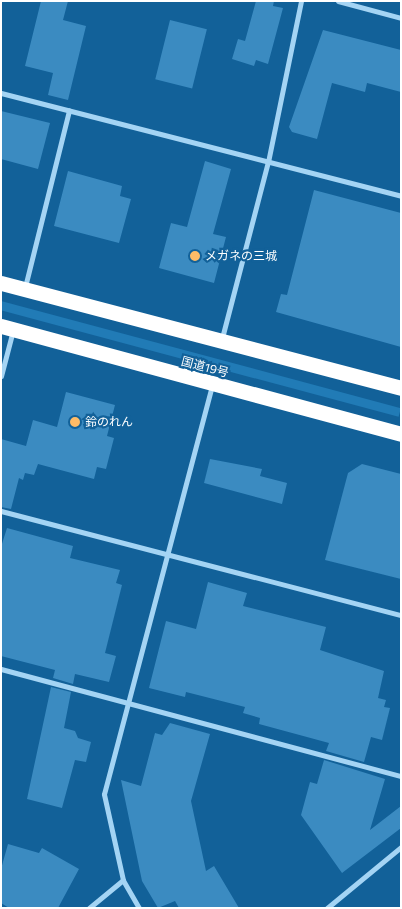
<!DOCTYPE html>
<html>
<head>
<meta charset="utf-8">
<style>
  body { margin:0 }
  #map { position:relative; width:402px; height:909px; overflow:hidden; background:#126199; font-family:Commissioner,"Noto Sans JP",sans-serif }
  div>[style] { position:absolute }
  .green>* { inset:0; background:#217bb6; transform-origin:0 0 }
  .building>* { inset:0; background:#3b8bc1; transform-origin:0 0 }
  .street>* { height:5px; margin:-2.5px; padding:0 2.5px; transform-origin:2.5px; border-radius:2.5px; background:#a4d4f4 }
  .highway>* { height:15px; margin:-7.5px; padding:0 7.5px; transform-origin:7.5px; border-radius:7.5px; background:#fff }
  .dots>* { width:14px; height:14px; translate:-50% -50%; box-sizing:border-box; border:2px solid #126199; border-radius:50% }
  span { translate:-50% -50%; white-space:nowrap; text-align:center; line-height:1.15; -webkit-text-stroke:4.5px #126199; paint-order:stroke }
  .poi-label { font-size:12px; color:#fff }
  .left { translate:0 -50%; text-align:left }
  .street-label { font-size:12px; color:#fff }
  .frame { position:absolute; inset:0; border:2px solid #fff; pointer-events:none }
</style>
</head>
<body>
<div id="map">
  <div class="green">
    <i style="left:1px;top:301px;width:414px;height:9px;rotate:15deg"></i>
  </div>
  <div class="building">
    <i style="clip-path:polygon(41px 1px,68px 1px,63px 20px,86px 26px,68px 100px,48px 95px,53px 73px,25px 66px)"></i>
    <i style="clip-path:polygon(256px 1px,274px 1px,273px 6px,283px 8px,268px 64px,256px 60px,254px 66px,232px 59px,238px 39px,245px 41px)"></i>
    <i style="left:170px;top:20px;width:38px;height:61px;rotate:14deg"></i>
    <i style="clip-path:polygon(323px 30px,401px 50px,401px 92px,367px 83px,365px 92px,332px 83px,317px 139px,292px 132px,289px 127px)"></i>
    <i style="clip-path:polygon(1px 111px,50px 123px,38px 169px,1px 159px)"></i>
    <i style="clip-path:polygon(205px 161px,231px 169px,213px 234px,226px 237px,214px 283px,159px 268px,171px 223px,187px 227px)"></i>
    <i style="clip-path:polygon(68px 171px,122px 186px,120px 196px,131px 199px,119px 243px,54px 226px)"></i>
    <i style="clip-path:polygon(314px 190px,401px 213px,401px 347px,276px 312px,281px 294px,287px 295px)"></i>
    <i style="clip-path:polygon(66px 392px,115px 405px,107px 436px,114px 438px,106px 469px,97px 467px,94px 479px,38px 464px,34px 475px,25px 473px,23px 480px,19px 478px,11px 509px,1px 507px,1px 439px,26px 446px,33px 420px,57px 427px)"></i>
    <i style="clip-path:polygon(210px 459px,262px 469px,260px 476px,287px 483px,282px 504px,204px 483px)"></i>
    <i style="clip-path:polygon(362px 464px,401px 474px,401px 579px,325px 560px,348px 473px)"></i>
    <i style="clip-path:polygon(7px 528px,73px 546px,70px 558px,120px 570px,116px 583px,122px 585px,105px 653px,116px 656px,109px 682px,75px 674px,73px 684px,53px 678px,55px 670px,1px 656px,1px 547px)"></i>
    <i style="clip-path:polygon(208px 582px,247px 593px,243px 606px,326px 627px,320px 650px,384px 671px,378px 698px,386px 700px,384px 707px,390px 708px,382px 740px,371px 737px,364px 762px,326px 751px,329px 743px,259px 724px,260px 718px,243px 713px,245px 707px,186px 692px,185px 697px,149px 688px,166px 621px,196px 629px)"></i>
    <i style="clip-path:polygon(51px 687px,71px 692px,64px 728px,75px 731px,78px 738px,91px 742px,86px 762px,75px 760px,62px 808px,27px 799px)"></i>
    <i style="clip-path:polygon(170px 723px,210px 734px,191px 801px,206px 871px,214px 866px,239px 908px,179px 908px,175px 901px,158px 908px,142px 881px,121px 780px,141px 786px,155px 733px,162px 735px)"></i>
    <i style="clip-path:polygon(324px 760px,385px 779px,370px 830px,401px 806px,401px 828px,342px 873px,301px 815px,310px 782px,317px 784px)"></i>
    <i style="clip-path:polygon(8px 844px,39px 853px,42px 848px,79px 869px,58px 908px,9px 908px,1px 903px,1px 869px)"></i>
  </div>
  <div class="street">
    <i style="left:338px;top:1px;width:65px;rotate:15.1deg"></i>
    <i style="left:1px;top:93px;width:413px;rotate:14.4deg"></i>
    <i style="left:25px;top:287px;width:182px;rotate:-76deg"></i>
    <i style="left:222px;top:338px;width:182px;rotate:-75.4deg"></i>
    <i style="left:268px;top:162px;width:164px;rotate:-78.4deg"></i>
    <i style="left:1px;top:376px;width:48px;rotate:-75.4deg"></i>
    <i style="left:1px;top:511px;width:413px;rotate:14.6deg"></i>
    <i style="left:1px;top:669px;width:414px;rotate:15deg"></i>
    <i style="left:89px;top:908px;width:44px;rotate:-39.5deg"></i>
    <i style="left:139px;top:908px;width:32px;rotate:-120deg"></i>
    <i style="left:123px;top:880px;width:88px;rotate:-102.5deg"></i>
    <i style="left:104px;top:794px;width:424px;rotate:-75.2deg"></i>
    <i style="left:327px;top:908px;width:96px;rotate:-39.5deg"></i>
  </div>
  <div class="highway">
    <i style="left:1px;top:283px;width:414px;rotate:14.7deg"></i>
    <i style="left:1px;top:326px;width:414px;rotate:15.1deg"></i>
  </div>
  <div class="dots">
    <i style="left:195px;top:256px;background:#ffbc67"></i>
    <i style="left:75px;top:422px;background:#ffbc67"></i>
  </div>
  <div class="poi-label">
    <span class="left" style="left:205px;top:256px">メガネの三城</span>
    <span class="left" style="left:85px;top:422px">鈴のれん</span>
  </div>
  <div class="street-label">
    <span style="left:205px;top:367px;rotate:15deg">国道19号</span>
  </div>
  <div class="frame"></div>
</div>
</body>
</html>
